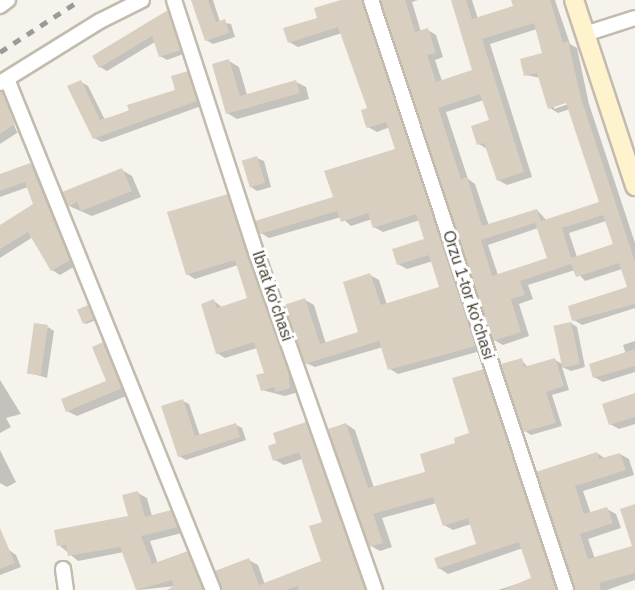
<!DOCTYPE html>
<html>
<head>
<meta charset="utf-8">
<style>
  body { margin:0 }
  #map { position:relative; width:635px; height:590px; overflow:hidden; background:#f6f3ec; font-family:Helvetica,sans-serif }
  div>[style] { position:absolute }
  .shadow>* { inset:0; background:#0003 }
  .building>* { inset:0; background:#d8cfc1; transform-origin:0 0 }
  .roads { filter:drop-shadow(2px 0 #c2bbae) drop-shadow(-2px 0 #c2bbae) drop-shadow(0 2px #c2bbae) drop-shadow(0 -2px #c2bbae) }
  .minor>* { height:14px; margin:-7px; padding:0 7px; transform-origin:7px; border-radius:7px; background:#fff }
  .secondary>* { height:18px; margin:-9px; padding:0 9px; transform-origin:9px; border-radius:9px; background:#fff3cd }
  .rail>* { height:4.5px; margin-top:-2.25px; transform-origin:0; background:repeating-linear-gradient(90deg,#9a9a9a 0 8px,transparent 0 16px) }
  span { translate:-50% -50%; white-space:nowrap; text-align:center; line-height:1.15; -webkit-text-stroke:6px #fff; paint-order:stroke }
  .street-label { font-size:16px; color:#4b4439 }
</style>
</head>
<body>
<div id="map">
  <div class="shadow">
    <i style="clip-path:polygon(192px 0,213px 0,220px 22px,231px 24px,235px 37px,213px 44px,206px 40px)"></i>
    <i style="clip-path:polygon(346px 0,372px 0,484px 350px,398px 374px,390px 369px,383px 347px,315px 367px,306px 363px,305px 300px,314px 305px,326px 344px,360px 333px,370px 275px,379px 280px,387px 305px,441px 288px,433px 261px,407px 269px,398px 264px,426px 240px,420px 220px,383px 232px,374px 227px,372px 219px,351px 226px,341px 217px,269px 238px,261px 233px,335px 198px,397px 150px,390px 127px,377px 132px,368px 127px,369px 109px,342px 33px,298px 47px,289px 42px)"></i>
    <i style="clip-path:polygon(evenodd,382px 0,418px 0,412px 2px,421px 32px,428px 30px,436px 35px,443px 57px,435px 60px,442px 81px,474px 71px,452px 0,472px 0,478px 19px,514px 7px,512px 0,555px 0,570px 44px,577px 48px,589px 104px,635px 243px,635px 308px,582px 325px,574px 320px,628px 288px,622px 269px,585px 281px,575px 270px,528px 285px,533px 299px,519px 304px,529px 336px,503px 345px,494px 340px,382px 0,537px 29px,544px 54px,526px 75px,540px 78px,550px 108px,558px 113px,570px 109px,601px 203px,547px 221px,537px 210px,489px 226px,475px 184px,468px 179px,446px 112px,484px 100px,491px 121px,479px 144px,487px 149px,498px 180px,507px 185px,532px 177px,490px 44px,537px 29px,382px 0,573px 99px,574px 102px,554px 109px,554px 105px,573px 99px,382px 0,606px 221px,614px 245px,577px 257px,569px 233px,606px 221px,382px 0,538px 228px,549px 259px,498px 275px,488px 245px,538px 228px)"></i>
    <i style="clip-path:polygon(168px 12px,174px 16px,186px 53px,167px 60px,160px 56px,155px 42px,107px 71px,100px 67px)"></i>
    <i style="clip-path:polygon(229px 61px,239px 67px,247px 95px,296px 82px,306px 87px,309px 99px,237px 119px,227px 113px)"></i>
    <i style="clip-path:polygon(188px 73px,195px 77px,204px 105px,102px 142px,94px 138px,81px 82px,88px 86px,105px 120px,177px 91px)"></i>
    <i style="clip-path:polygon(evenodd,8px 107px,16px 112px,23px 129px,0 144px,0 112px,8px 107px,9px 113px,12px 113px,20px 130px,17px 132px,9px 113px)"></i>
    <i style="clip-path:polygon(257px 158px,264px 161px,271px 187px,257px 191px,251px 187px)"></i>
    <i style="clip-path:polygon(31px 165px,39px 169px,77px 265px,60px 275px,52px 270px,33px 237px,0 258px,0 227px,35px 205px,28px 187px,0 197px,0 176px)"></i>
    <i style="clip-path:polygon(122px 170px,132px 176px,141px 197px,92px 216px,69px 206px)"></i>
    <i style="clip-path:polygon(227px 195px,235px 200px,298px 392px,285px 396px,262px 390px,265px 374px,257px 348px,225px 358px,217px 353px,214px 301px,223px 308px,249px 299px,238px 265px,195px 279px,187px 274px)"></i>
    <i style="clip-path:polygon(88px 307px,96px 320px,86px 324px,83px 322px)"></i>
    <i style="clip-path:polygon(571px 323px,577px 327px,585px 367px,571px 371px,562px 367px,569px 390px,552px 395px,562px 426px,531px 435px,525px 431px,521px 360px,529px 368px,555px 360px,564px 365px)"></i>
    <i style="clip-path:polygon(48px 327px,54px 331px,47px 378px,27px 372px)"></i>
    <i style="clip-path:polygon(635px 341px,635px 372px,603px 382px,594px 377px,626px 354px,623px 345px)"></i>
    <i style="clip-path:polygon(103px 344px,113px 350px,131px 394px,77px 416px,67px 411px,108px 382px)"></i>
    <i style="clip-path:polygon(483px 371px,492px 376px,564px 590px,498px 590px,533px 579px,523px 548px,448px 574px,439px 568px,478px 545px,471px 524px,453px 530px,444px 525px,437px 503px,382px 518px,392px 547px,380px 551px,371px 546px,346px 424px,355px 430px,374px 488px,427px 473px,471px 434px)"></i>
    <i style="clip-path:polygon(0 380px,21px 414px,6px 418px,11px 427px,0 433px)"></i>
    <i style="clip-path:polygon(635px 395px,635px 424px,619px 429px,610px 424px)"></i>
    <i style="clip-path:polygon(183px 401px,189px 404px,200px 436px,236px 425px,242px 428px,246px 440px,186px 460px,179px 456px)"></i>
    <i style="clip-path:polygon(306px 424px,315px 429px,372px 590px,223px 590px,249px 560px,258px 565px,265px 585px,323px 562px,324px 522px,302px 459px,284px 465px,275px 460px,278px 444px)"></i>
    <i style="clip-path:polygon(0 450px,16px 482px,7px 487px,0 483px)"></i>
    <i style="clip-path:polygon(597px 453px,606px 459px,620px 454px,629px 459px,634px 475px,583px 491px,591px 514px,607px 509px,616px 514px,621px 528px,588px 539px,595px 559px,634px 547px,635px 506px,635px 580px,607px 590px,575px 590px,538px 472px)"></i>
    <i style="clip-path:polygon(138px 493px,147px 498px,152px 516px,171px 511px,180px 517px,186px 532px,150px 541px,158px 564px,188px 553px,197px 558px,211px 590px,177px 590px,176px 586px,138px 590px,124px 552px,78px 561px,59px 545px,130px 517px)"></i>
    <i style="clip-path:polygon(9px 550px,16px 555px,21px 567px,0 575px,0 554px)"></i>
  </div>
  <div class="building">
    <i style="clip-path:polygon(191px 0,208px 0,216px 22px,225px 19px,229px 33px,205px 41px)"></i>
    <i style="clip-path:polygon(341px 0,362px 0,476px 346px,388px 370px,379px 341px,305px 364px,284px 305px,305px 298px,320px 344px,358px 332px,343px 282px,370px 273px,381px 305px,439px 287px,429px 255px,397px 265px,392px 249px,424px 239px,416px 214px,373px 228px,368px 213px,341px 222px,337px 211px,260px 234px,255px 221px,333px 197px,324px 171px,395px 149px,386px 122px,367px 128px,365px 124px,361px 110px,367px 108px,338px 27px,288px 43px,283px 28px,317px 18px,314px 8px)"></i>
    <i style="clip-path:polygon(evenodd,380px 0,405px 0,415px 32px,428px 28px,436px 53px,427px 55px,436px 82px,472px 70px,451px 0,466px 0,472px 19px,513px 6px,511px 0,550px 0,563px 43px,568px 41px,581px 98px,635px 262px,635px 304px,572px 321px,568px 306px,627px 287px,619px 263px,576px 277px,571px 264px,520px 281px,525px 295px,511px 299px,521px 332px,493px 341px,380px 0,534px 23px,542px 53px,520px 59px,524px 76px,537px 73px,548px 109px,566px 103px,599px 202px,535px 223px,547px 258px,492px 276px,481px 240px,541px 221px,537px 209px,482px 226px,467px 177px,461px 179px,438px 108px,480px 94px,489px 120px,471px 126px,477px 145px,484px 143px,497px 181px,524px 172px,482px 39px,534px 23px,380px 0,603px 215px,613px 244px,571px 258px,562px 228px,603px 215px)"></i>
    <i style="clip-path:polygon(168px 10px,181px 50px,159px 57px,152px 36px,99px 68px,92px 56px)"></i>
    <i style="clip-path:polygon(229px 59px,240px 96px,296px 80px,300px 93px,226px 114px,212px 64px)"></i>
    <i style="clip-path:polygon(188px 71px,197px 101px,93px 139px,67px 86px,81px 80px,100px 120px,129px 111px,127px 105px,175px 90px,171px 76px)"></i>
    <i style="clip-path:polygon(2px 91px,15px 124px,0 134px,0 92px)"></i>
    <i style="left:257px;top:156px;width:28px;height:16px;rotate:73deg"></i>
    <i style="clip-path:polygon(30px 163px,70px 260px,51px 271px,28px 232px,0 249px,0 225px,33px 204px,25px 182px,0 191px,0 174px)"></i>
    <i style="clip-path:polygon(122px 168px,132px 191px,81px 211px,77px 201px,68px 207px,62px 192px)"></i>
    <i style="clip-path:polygon(228px 194px,288px 369px,290px 388px,276px 392px,274px 387px,261px 391px,256px 375px,264px 373px,254px 342px,216px 354px,201px 304px,214px 299px,217px 308px,247px 298px,235px 260px,186px 275px,167px 212px)"></i>
    <i style="left:88px;top:305px;width:15px;height:12px;rotate:67deg"></i>
    <i style="left:571px;top:322px;width:43px;height:18px;rotate:78deg"></i>
    <i style="left:34px;top:323px;width:14px;height:51px;rotate:8deg"></i>
    <i style="clip-path:polygon(103px 342px,122px 388px,66px 412px,61px 399px,106px 381px,92px 347px)"></i>
    <i style="clip-path:polygon(635px 349px,635px 366px,593px 378px,589px 364px)"></i>
    <i style="clip-path:polygon(522px 358px,524px 367px,555px 358px,564px 386px,546px 392px,556px 423px,523px 432px,501px 364px)"></i>
    <i style="clip-path:polygon(484px 369px,519px 477px,557px 590px,503px 590px,531px 578px,519px 542px,438px 569px,434px 558px,476px 544px,468px 518px,443px 526px,433px 497px,373px 514px,383px 543px,369px 547px,328px 429px,346px 423px,368px 488px,425px 472px,420px 454px,455px 443px,454px 438px,469px 433px,452px 378px)"></i>
    <i style="clip-path:polygon(635px 393px,635px 417px,609px 425px,602px 404px)"></i>
    <i style="clip-path:polygon(183px 399px,195px 436px,236px 423px,240px 437px,178px 457px,161px 406px)"></i>
    <i style="clip-path:polygon(306px 422px,365px 590px,299px 590px,298px 586px,285px 590px,222px 590px,215px 571px,249px 558px,259px 585px,321px 561px,309px 526px,322px 522px,299px 452px,273px 461px,268px 446px,276px 443px,273px 433px)"></i>
    <i style="clip-path:polygon(597px 452px,599px 459px,620px 453px,626px 470px,575px 486px,584px 514px,607px 507px,613px 523px,580px 534px,588px 559px,632px 546px,620px 509px,635px 504px,635px 573px,599px 583px,601px 590px,575px 590px,536px 472px)"></i>
    <i style="clip-path:polygon(138px 491px,145px 517px,171px 510px,178px 527px,141px 536px,152px 564px,188px 551px,203px 590px,167px 590px,174px 586px,172px 580px,136px 590px,120px 547px,68px 556px,66px 545px,57px 546px,54px 530px,128px 516px,122px 495px)"></i>
    <i style="clip-path:polygon(0 528px,15px 563px,0 569px)"></i>
  </div>
  <div class="roads">
    <div class="minor">
      <i style="left:174px;top:0;width:268px;rotate:72deg"></i>
      <i style="left:257px;top:255px;width:355px;rotate:70.6deg"></i>
      <i style="left:371px;top:0;width:621px;rotate:71.71deg"></i>
      <i style="left:0;top:6px;width:10px;rotate:-37deg"></i>
      <i style="left:585px;top:34px;width:52px;rotate:-17.7deg"></i>
      <i style="left:7px;top:79px;width:551px;rotate:68.04deg"></i>
      <i style="left:0;top:83px;width:118px;rotate:-31.8deg"></i>
      <i style="left:100px;top:21px;width:47px;rotate:-26.6deg"></i>
      <i style="left:63px;top:569px;width:21px;rotate:82deg"></i>
    </div>
    <div class="secondary">
      <i style="left:574px;top:0;width:196px;rotate:71.8deg"></i>
    </div>
  </div>
  <div class="rail">
    <i style="left:0;top:52px;width:95px;rotate:-33deg"></i>
  </div>
  <div class="street-label">
    <span style="left:468px;top:295px;rotate:72deg">Orzu 1-tor koʻchasi</span>
    <span style="left:272px;top:296px;rotate:71deg">Ibrat koʻchasi</span>
  </div>
</div>
</body>
</html>
